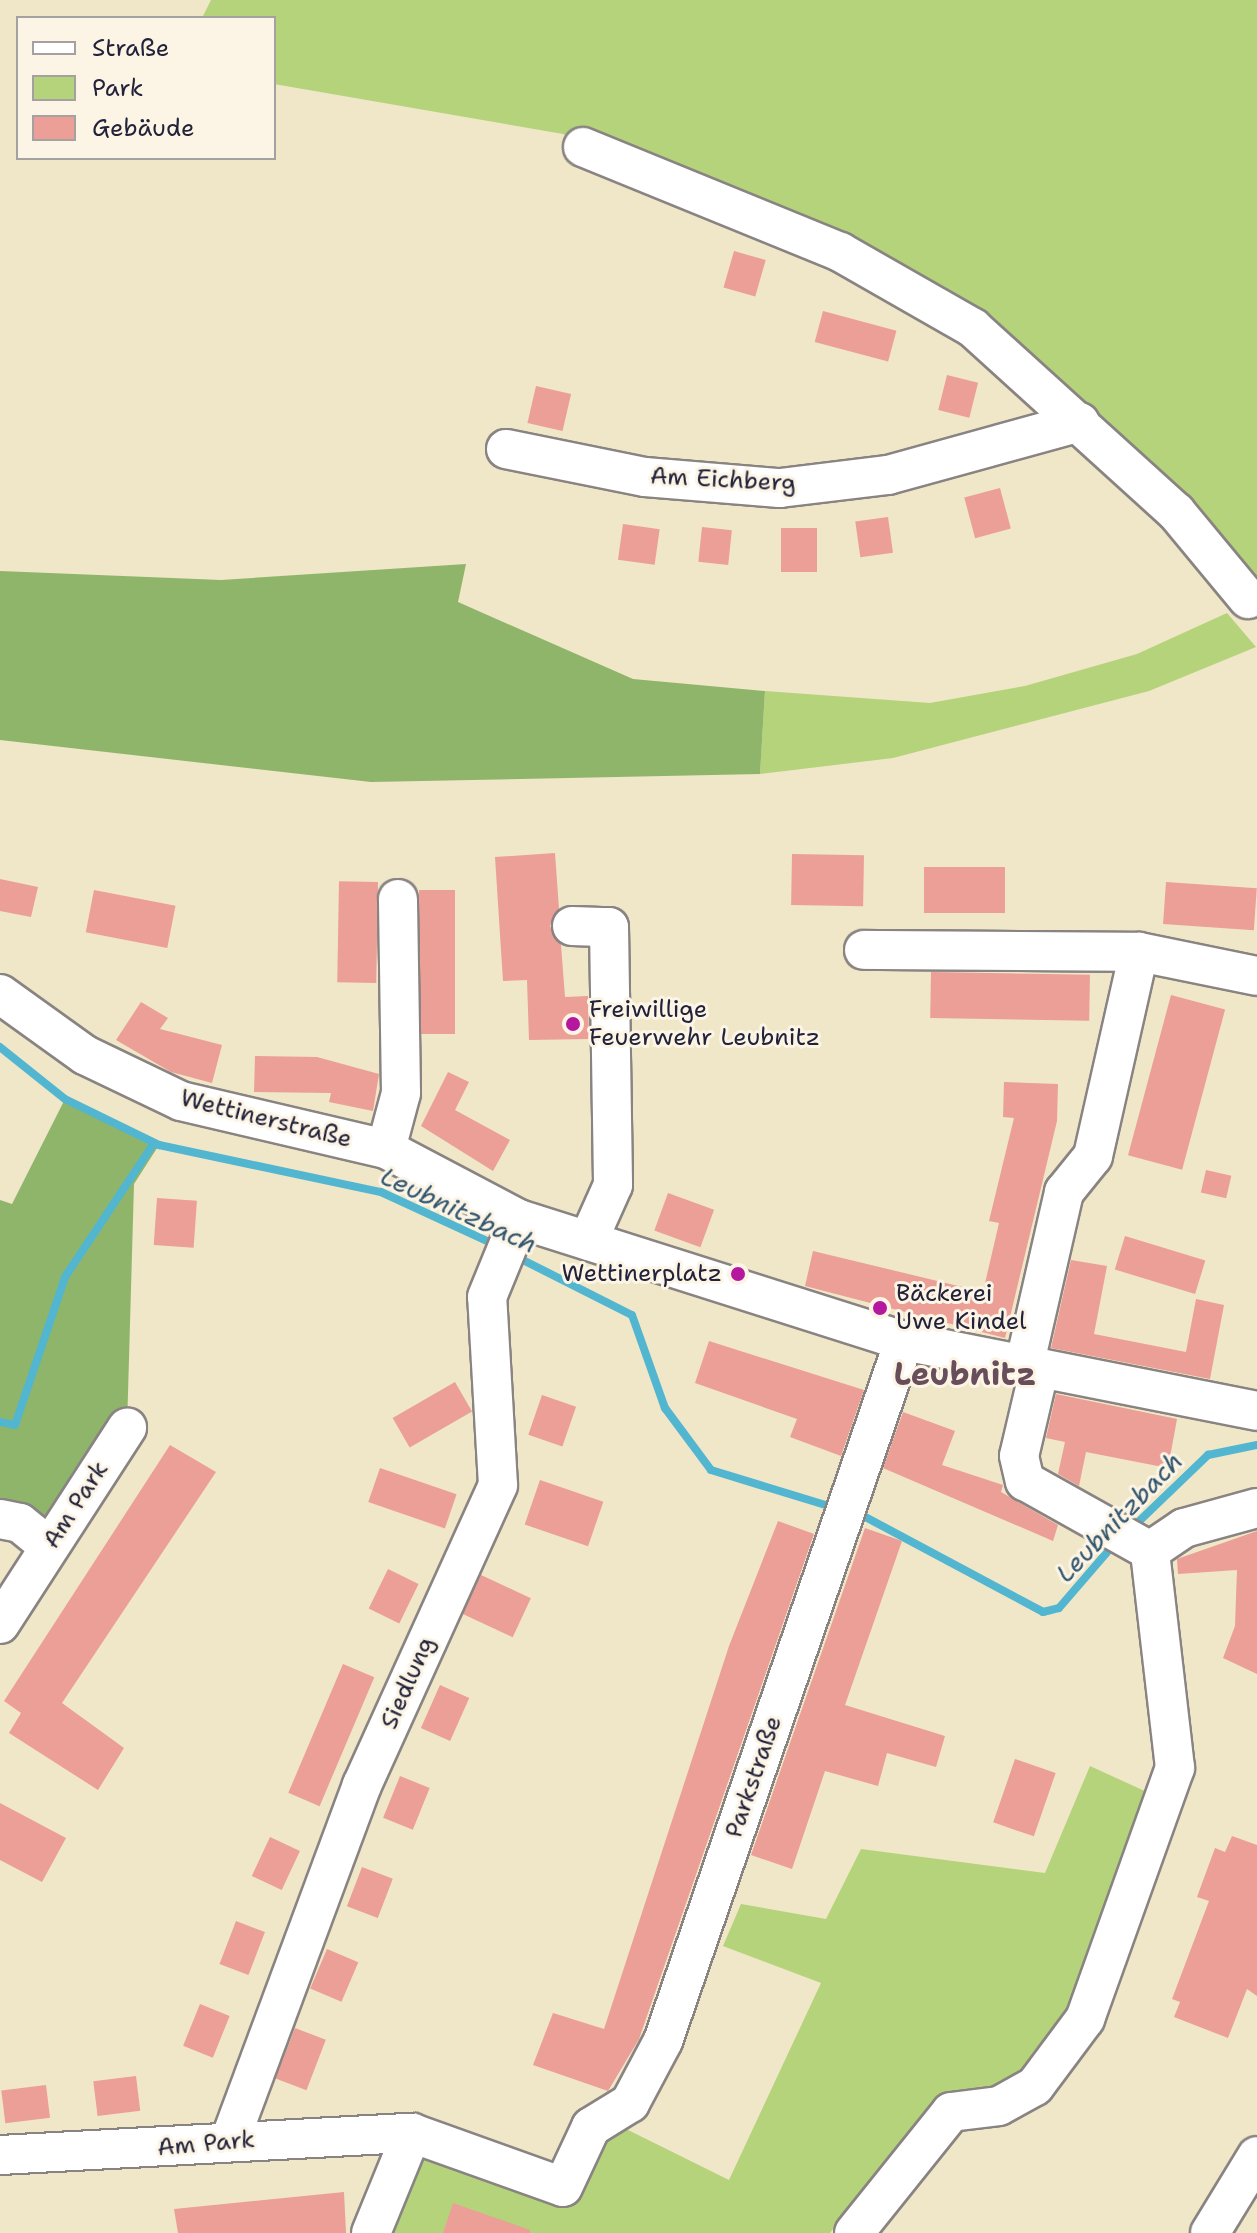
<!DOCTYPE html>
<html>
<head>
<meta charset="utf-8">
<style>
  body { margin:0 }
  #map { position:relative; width:1257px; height:2233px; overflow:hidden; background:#f0e6c8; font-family:"Shantell Sans",sans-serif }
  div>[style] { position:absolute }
  .green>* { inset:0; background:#b4d37a }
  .forest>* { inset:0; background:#8fb56a }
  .stream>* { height:8px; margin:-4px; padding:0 4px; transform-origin:4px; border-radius:4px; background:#52b6d0 }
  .building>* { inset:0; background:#eb9f97; transform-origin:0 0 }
  .roads { filter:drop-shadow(2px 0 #898482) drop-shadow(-2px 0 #898482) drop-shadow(0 2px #898482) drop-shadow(0 -2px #898482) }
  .minor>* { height:38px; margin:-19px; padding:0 19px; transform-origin:19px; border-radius:19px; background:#fff }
  .dots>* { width:22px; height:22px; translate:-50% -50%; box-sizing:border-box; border:4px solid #fcf5e5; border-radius:50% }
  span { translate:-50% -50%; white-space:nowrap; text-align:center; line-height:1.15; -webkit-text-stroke:6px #fcf5e5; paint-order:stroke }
  .street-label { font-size:24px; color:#22223b }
  .poi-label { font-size:24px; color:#22223b }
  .left { translate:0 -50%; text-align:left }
  .right { translate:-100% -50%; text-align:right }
  .water-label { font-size:26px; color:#33566f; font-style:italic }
  .district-label { font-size:32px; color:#684e5b; font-weight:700 }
  .legend { position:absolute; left:16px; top:16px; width:260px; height:144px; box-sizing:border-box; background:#fcf5e5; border:2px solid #a5a1a1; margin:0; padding:10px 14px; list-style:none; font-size:24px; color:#22223b }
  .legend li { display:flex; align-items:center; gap:16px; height:40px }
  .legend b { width:40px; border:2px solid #a5a1a1 }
</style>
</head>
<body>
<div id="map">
  <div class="green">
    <i style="clip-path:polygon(211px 0,1257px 0,1257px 578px,1249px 584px,1169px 484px,1065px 384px,952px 292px,821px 229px,563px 134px,274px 84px,274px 18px,202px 18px)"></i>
    <i style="clip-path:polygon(1227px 613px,1256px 647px,1149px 691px,893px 758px,760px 774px,765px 691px,930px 703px,1025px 686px,1137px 654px)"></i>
    <i style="clip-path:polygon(1090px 1766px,1149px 1793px,1077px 2004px,1029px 2071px,994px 2092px,942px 2095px,830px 2233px,390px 2233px,413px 2144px,574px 2203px,592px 2159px,622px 2127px,729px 2180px,821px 1983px,723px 1946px,741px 1904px,826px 1919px,861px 1849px,1045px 1873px)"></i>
  </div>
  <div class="forest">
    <i style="clip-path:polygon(466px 564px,458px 602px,633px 679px,765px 691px,760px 774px,371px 782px,0 740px,0 571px,221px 580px)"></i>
    <i style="clip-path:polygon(65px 1099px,159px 1145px,134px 1184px,127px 1428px,48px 1546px,0 1519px,0 1200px,12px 1204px)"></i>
  </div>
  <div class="stream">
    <i style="left:0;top:1047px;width:83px;rotate:38.7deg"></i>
    <i style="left:65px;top:1099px;width:105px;rotate:26.1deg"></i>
    <i style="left:159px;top:1145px;width:227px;rotate:12deg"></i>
    <i style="left:381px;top:1192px;width:129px;rotate:24.8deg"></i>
    <i style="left:513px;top:1255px;width:133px;rotate:26.8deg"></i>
    <i style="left:632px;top:1315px;width:99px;rotate:70.5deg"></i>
    <i style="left:665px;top:1408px;width:77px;rotate:53.4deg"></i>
    <i style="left:711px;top:1470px;width:130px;rotate:17deg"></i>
    <i style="left:0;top:1422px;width:15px;rotate:11deg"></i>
    <i style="left:15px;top:1425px;width:156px;rotate:-71.3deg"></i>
    <i style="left:65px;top:1277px;width:161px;rotate:-56.4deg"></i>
    <i style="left:856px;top:1512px;width:212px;rotate:28.1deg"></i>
    <i style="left:1043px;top:1612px;width:16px;rotate:-14deg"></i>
    <i style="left:1059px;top:1608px;width:86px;rotate:-49.3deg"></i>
    <i style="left:1131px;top:1529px;width:107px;rotate:-43.9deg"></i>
    <i style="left:1208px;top:1455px;width:50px;rotate:-11.5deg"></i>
  </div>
  <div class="building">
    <i style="left:734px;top:251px;width:33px;height:38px;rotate:16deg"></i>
    <i style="left:823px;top:311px;width:76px;height:32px;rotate:15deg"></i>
    <i style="left:947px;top:375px;width:32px;height:36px;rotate:14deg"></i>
    <i style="left:536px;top:386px;width:36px;height:38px;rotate:13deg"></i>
    <i style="left:1000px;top:488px;width:42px;height:37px;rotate:75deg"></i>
    <i style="left:888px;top:517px;width:36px;height:33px;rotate:82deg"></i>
    <i style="left:623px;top:524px;width:37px;height:36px;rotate:8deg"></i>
    <i style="left:702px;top:527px;width:30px;height:35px;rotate:6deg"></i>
    <i style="left:781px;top:528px;width:36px;height:44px"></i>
    <i style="clip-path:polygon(555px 853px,559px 909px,550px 926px,561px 945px,565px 997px,588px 996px,589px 1039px,529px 1040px,527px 980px,503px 981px,495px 857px)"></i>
    <i style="left:792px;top:854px;width:72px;height:51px;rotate:1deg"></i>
    <i style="left:924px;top:867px;width:81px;height:46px"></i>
    <i style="clip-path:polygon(0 879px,38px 887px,31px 917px,0 911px)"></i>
    <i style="left:378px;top:882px;width:101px;height:39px;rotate:91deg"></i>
    <i style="left:1166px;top:882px;width:91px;height:42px;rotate:4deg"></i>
    <i style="left:94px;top:890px;width:83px;height:43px;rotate:11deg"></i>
    <i style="left:419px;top:890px;width:36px;height:144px"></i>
    <i style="left:931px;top:972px;width:159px;height:46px;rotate:1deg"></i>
    <i style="left:1171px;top:995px;width:56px;height:166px;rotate:15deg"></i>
    <i style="clip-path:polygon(141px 1002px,168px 1018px,160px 1029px,222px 1045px,212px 1083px,171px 1072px,116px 1040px)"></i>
    <i style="clip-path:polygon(255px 1056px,317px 1057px,379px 1074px,373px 1111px,329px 1102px,331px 1093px,254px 1092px)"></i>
    <i style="clip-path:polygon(448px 1072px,469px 1082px,455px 1110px,510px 1140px,493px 1171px,421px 1126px)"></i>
    <i style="clip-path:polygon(1004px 1082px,1058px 1084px,1057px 1121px,1005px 1338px,805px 1286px,813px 1251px,983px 1292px,999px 1223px,989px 1221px,1014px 1118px,1003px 1117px)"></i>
    <i style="left:1206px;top:1170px;width:26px;height:23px;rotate:13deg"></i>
    <i style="left:668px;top:1193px;width:49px;height:40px;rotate:20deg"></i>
    <i style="left:157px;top:1198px;width:40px;height:47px;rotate:4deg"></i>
    <i style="left:1125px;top:1236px;width:84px;height:35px;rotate:17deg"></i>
    <i style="clip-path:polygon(1071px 1260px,1107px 1266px,1094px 1334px,1186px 1352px,1196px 1299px,1224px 1305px,1210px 1379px,1051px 1348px)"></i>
    <i style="clip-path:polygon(709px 1341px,864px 1390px,841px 1456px,790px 1437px,797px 1419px,695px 1383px)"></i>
    <i style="left:455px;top:1382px;width:34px;height:72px;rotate:60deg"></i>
    <i style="clip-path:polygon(1056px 1394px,1177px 1419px,1168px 1468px,1086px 1452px,1079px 1486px,1058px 1474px,1065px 1442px,1046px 1438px)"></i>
    <i style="left:542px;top:1395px;width:36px;height:42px;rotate:19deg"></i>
    <i style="clip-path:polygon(903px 1412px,955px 1431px,942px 1465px,1003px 1485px,1001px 1492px,1058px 1525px,1053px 1541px,883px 1468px)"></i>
    <i style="clip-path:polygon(170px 1445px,216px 1472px,62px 1703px,124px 1748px,98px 1790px,9px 1733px,21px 1713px,4px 1701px)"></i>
    <i style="left:380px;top:1468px;width:81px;height:36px;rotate:19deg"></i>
    <i style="left:540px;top:1480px;width:67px;height:47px;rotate:19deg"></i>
    <i style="clip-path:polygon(778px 1521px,814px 1534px,639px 2039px,608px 2091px,533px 2065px,553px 2013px,604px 2029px,729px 1646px)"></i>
    <i style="clip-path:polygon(865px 1528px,902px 1541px,845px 1705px,945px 1736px,936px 1767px,887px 1753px,878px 1786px,825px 1771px,792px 1869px,751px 1855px)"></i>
    <i style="clip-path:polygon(1257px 1531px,1257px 1674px,1223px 1658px,1235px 1626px,1237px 1570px,1178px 1574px,1177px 1559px)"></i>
    <i style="left:388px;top:1569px;width:34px;height:44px;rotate:26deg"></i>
    <i style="left:481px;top:1575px;width:55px;height:43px;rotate:25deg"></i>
    <i style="left:343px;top:1664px;width:34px;height:140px;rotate:23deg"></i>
    <i style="left:440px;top:1685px;width:32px;height:47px;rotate:24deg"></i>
    <i style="left:1015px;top:1759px;width:43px;height:67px;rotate:19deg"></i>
    <i style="left:400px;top:1776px;width:32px;height:45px;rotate:22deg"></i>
    <i style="clip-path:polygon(0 1803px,66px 1838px,42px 1882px,0 1860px)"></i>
    <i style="clip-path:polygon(1232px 1836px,1257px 1845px,1257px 1996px,1247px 1989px,1228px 2038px,1174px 2017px,1180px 2002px,1172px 1999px,1209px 1901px,1197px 1897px,1215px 1848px,1225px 1852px)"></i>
    <i style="left:270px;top:1837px;width:33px;height:43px;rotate:25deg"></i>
    <i style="left:362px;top:1867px;width:33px;height:42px;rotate:21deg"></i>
    <i style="left:236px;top:1921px;width:31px;height:46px;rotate:21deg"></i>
    <i style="left:327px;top:1949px;width:34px;height:43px;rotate:23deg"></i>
    <i style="left:200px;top:2004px;width:32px;height:45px;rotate:22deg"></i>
    <i style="left:295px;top:2028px;width:33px;height:54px;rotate:21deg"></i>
    <i style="left:136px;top:2076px;width:35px;height:43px;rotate:83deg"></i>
    <i style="left:46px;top:2085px;width:33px;height:45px;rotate:83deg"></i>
    <i style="clip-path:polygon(344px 2192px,346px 2233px,178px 2233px,174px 2209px)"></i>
    <i style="clip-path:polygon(453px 2203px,530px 2230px,530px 2233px,443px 2233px)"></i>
  </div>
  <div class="roads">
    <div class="minor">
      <i style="left:583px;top:147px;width:278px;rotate:22.2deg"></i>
      <i style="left:840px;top:252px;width:153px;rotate:29.7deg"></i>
      <i style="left:973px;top:328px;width:274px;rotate:42.2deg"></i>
      <i style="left:1176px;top:512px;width:113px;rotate:50.4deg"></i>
      <i style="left:506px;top:449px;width:142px;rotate:11.4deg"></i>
      <i style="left:645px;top:477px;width:135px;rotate:4.7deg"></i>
      <i style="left:780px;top:488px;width:109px;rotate:-6.9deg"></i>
      <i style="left:888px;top:475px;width:199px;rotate:-15.4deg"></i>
      <i style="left:572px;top:926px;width:37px;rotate:2deg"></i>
      <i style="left:609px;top:927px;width:258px;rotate:89.1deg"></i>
      <i style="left:613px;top:1185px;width:61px;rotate:114.1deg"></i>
      <i style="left:864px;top:950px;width:275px;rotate:0.4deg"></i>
      <i style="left:0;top:994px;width:105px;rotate:35.7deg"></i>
      <i style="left:85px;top:1055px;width:106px;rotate:25.6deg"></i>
      <i style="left:181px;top:1101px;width:211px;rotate:13.2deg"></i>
      <i style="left:386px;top:1149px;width:150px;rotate:27.8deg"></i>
      <i style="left:519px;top:1219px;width:404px;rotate:17.6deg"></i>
      <i style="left:904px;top:1341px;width:360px;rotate:11.2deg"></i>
      <i style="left:386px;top:1149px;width:58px;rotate:-75deg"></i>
      <i style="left:401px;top:1093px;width:194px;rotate:-90.9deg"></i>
      <i style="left:1024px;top:1367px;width:180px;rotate:-77.1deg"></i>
      <i style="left:1064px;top:1192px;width:46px;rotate:-51.1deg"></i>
      <i style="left:1093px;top:1156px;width:209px;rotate:-77.3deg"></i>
      <i style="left:1139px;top:952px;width:120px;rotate:11.5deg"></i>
      <i style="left:1039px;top:1371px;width:87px;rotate:103.2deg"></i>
      <i style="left:1019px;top:1456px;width:26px;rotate:77deg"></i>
      <i style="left:1025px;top:1481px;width:143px;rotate:29.2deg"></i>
      <i style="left:0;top:1519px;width:20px;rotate:11deg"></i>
      <i style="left:20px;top:1523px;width:36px;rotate:39deg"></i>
      <i style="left:1150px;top:1551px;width:41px;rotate:-34.1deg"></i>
      <i style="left:1184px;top:1528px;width:76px;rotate:-15.3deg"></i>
      <i style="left:0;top:1624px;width:234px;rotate:-57.1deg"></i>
      <i style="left:230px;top:2140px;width:379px;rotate:-69.6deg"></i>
      <i style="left:362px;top:1785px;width:329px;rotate:-65.6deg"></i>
      <i style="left:498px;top:1485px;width:188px;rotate:-93.3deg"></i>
      <i style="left:487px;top:1297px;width:84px;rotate:-67.7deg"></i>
      <i style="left:0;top:2155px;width:413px;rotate:-3.1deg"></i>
      <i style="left:412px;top:2133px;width:160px;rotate:19.7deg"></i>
      <i style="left:563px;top:2187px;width:66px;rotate:-65deg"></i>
      <i style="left:591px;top:2127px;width:46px;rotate:-31.6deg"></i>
      <i style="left:630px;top:2103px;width:70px;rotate:-62deg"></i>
      <i style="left:663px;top:2041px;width:740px;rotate:-71deg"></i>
      <i style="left:371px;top:2233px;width:108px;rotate:-67.7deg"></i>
      <i style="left:854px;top:2233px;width:155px;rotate:-51.3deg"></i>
      <i style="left:951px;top:2112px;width:48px;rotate:-7.1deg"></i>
      <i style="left:999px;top:2106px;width:41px;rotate:-29.1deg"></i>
      <i style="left:1035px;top:2086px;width:84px;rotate:-53.3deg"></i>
      <i style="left:1085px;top:2019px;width:267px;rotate:-70.3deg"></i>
      <i style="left:1175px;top:1768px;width:218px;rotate:-96.6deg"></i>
      <i style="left:1210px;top:2233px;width:90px;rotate:-58.6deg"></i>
    </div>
  </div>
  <div class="dots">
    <i style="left:573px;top:1024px;background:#b5179e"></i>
    <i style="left:738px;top:1274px;background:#b5179e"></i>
    <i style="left:880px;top:1308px;background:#b5179e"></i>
  </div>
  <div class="street-label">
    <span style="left:723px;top:480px;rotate:3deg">Am Eichberg</span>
    <span style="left:266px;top:1119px;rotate:14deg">Wettinerstraße</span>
    <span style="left:76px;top:1505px;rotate:-57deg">Am Park</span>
    <span style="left:408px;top:1683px;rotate:-66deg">Siedlung</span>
    <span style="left:754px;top:1777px;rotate:-71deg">Parkstraße</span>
    <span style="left:206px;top:2144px;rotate:-5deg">Am Park</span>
  </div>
  <div class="poi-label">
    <span class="left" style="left:589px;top:1024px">Freiwillige<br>Feuerwehr Leubnitz</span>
    <span class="right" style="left:722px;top:1274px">Wettinerplatz</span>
    <span class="left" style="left:896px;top:1308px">Bäckerei<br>Uwe Kindel</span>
  </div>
  <div class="water-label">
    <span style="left:459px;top:1210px;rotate:25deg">Leubnitzbach</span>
    <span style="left:1119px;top:1517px;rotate:-46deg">Leubnitzbach</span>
  </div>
  <div class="district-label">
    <span style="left:965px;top:1374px">Leubnitz</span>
  </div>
  <ul class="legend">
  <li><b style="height:10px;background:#fff"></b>Straße</li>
  <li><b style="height:22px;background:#b4d37a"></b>Park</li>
  <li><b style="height:22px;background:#eb9f97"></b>Gebäude</li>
  </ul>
</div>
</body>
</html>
